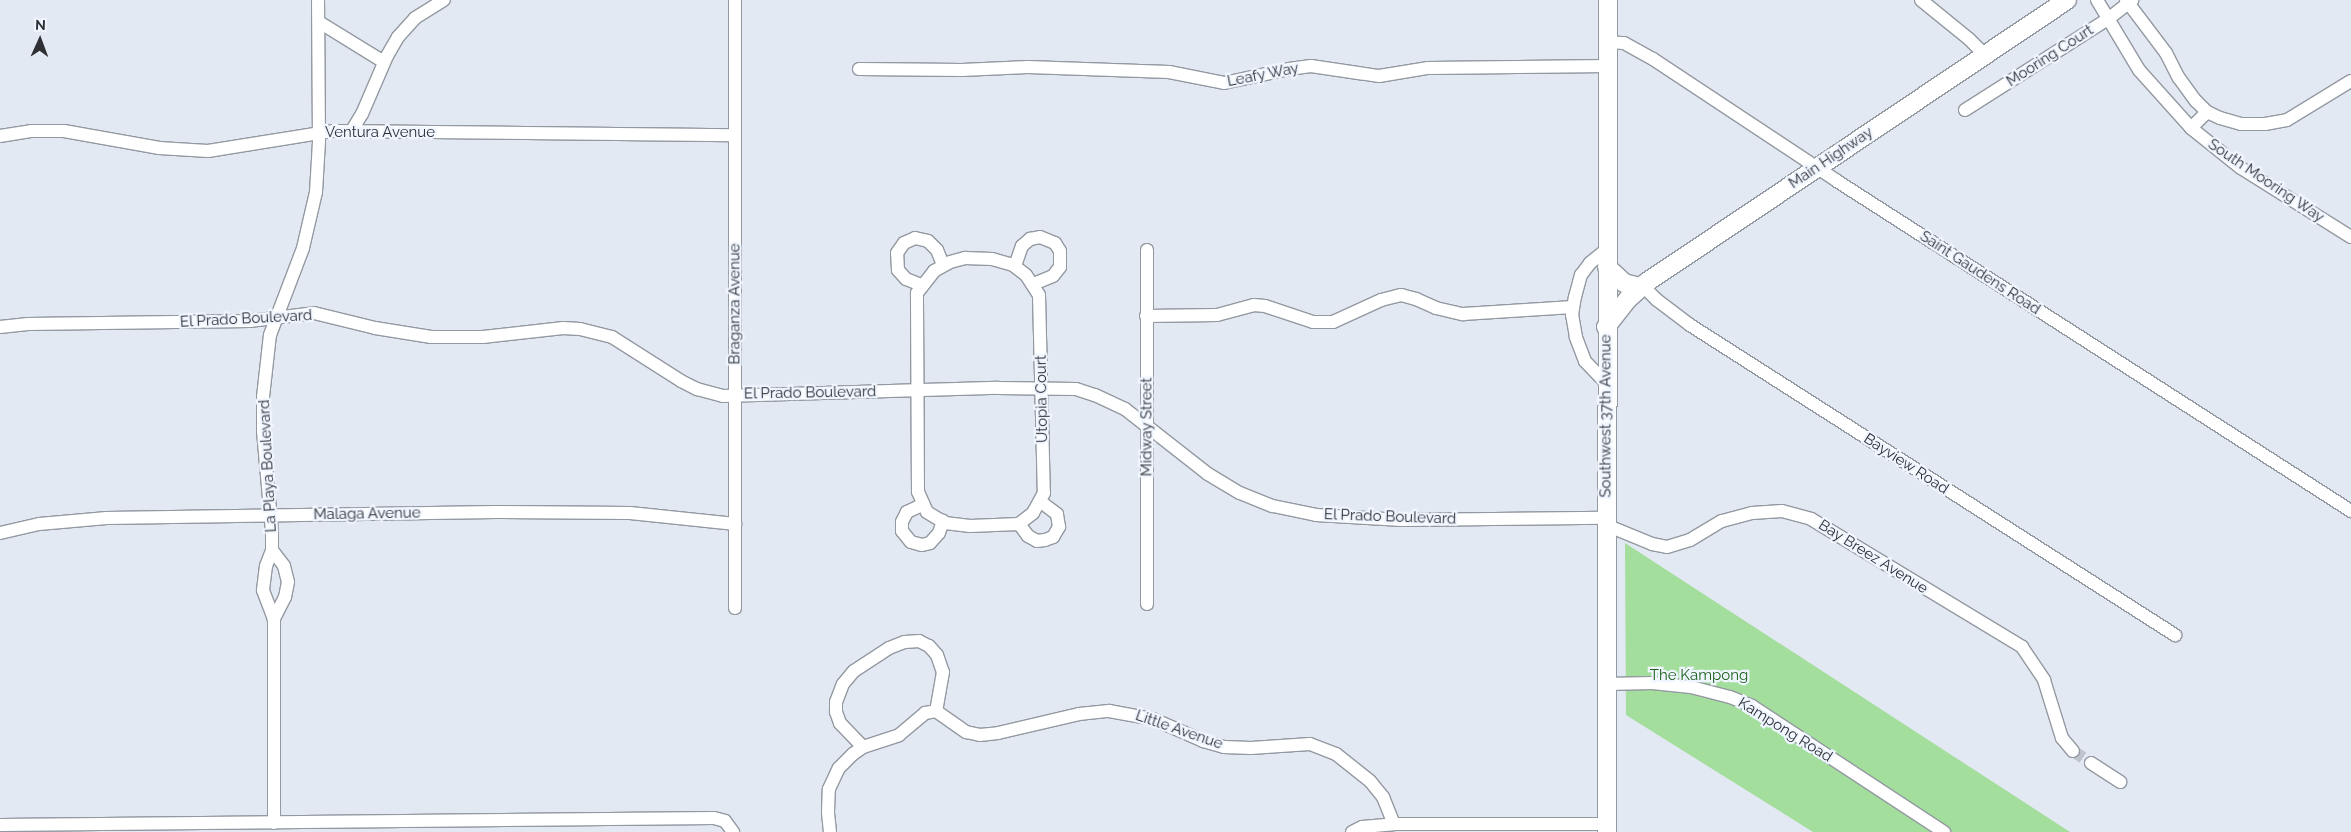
<!DOCTYPE html>
<html>
<head>
<meta charset="utf-8">
<style>
  body { margin:0 }
  #map { position:relative; width:2351px; height:832px; overflow:hidden; background:#e3e9f2; font-family:Raleway,sans-serif }
  div>[style] { position:absolute }
  .green>* { inset:0; background:#a3de9d }
  .minor-tunnel>* { height:12px; margin-top:-6px; transform-origin:0; background:repeating-linear-gradient(90deg,#bfc4cc 0 12px,transparent 0 18px) }
  .roads { filter:drop-shadow(1px 0 #9399a1) drop-shadow(-1px 0 #9399a1) drop-shadow(0 1px #9399a1) drop-shadow(0 -1px #9399a1) }
  .minor>* { height:12px; margin:-6px; padding:0 6px; transform-origin:6px; border-radius:6px; background:#fff }
  .secondary>* { height:18px; margin:-9px; padding:0 9px; transform-origin:9px; border-radius:9px; background:#fff }
  span { translate:-50% -50%; white-space:nowrap; text-align:center; line-height:1.15; -webkit-text-stroke:4.5px #f0f6ff; paint-order:stroke }
  .street-label { font-size:15px; color:#2d2f33 }
  .park-label { font-size:15px; color:#1e601b }
  .north { position:absolute; left:15px; top:15px; width:50px; height:50px; -webkit-text-stroke:4px #f0f6ff; paint-order:stroke; rotate:2deg; font-size:14px; font-weight:700; line-height:20px; text-align:center; color:#2d2f33 }
  .north::after { content:''; display:block; margin:auto; width:18px; height:22px; background:#2d2f33; clip-path:polygon(50% 0,100% 100%,50% 72%,0 100%) }
</style>
</head>
<body>
<div id="map">
  <div class="green">
    <i style="clip-path:polygon(1625px 543px,2070px 832px,1813px 832px,1626px 715px)"></i>
  </div>
  <div class="minor-tunnel">
    <i style="left:2073px;top:751px;width:22px;rotate:34deg"></i>
  </div>
  <div class="roads">
    <div class="minor">
      <i style="left:1921px;top:0;width:62px;rotate:39.1deg"></i>
      <i style="left:1969px;top:39px;width:23px;rotate:45deg"></i>
      <i style="left:2097px;top:0;width:82px;rotate:59deg"></i>
      <i style="left:2139px;top:70px;width:78px;rotate:48.1deg"></i>
      <i style="left:2191px;top:128px;width:64px;rotate:38.7deg"></i>
      <i style="left:2241px;top:168px;width:130px;rotate:32.1deg"></i>
      <i style="left:2126px;top:0;width:66px;rotate:53deg"></i>
      <i style="left:2166px;top:53px;width:28px;rotate:63deg"></i>
      <i style="left:2179px;top:78px;width:29px;rotate:54deg"></i>
      <i style="left:2196px;top:101px;width:16px;rotate:45deg"></i>
      <i style="left:319px;top:22px;width:76px;rotate:31.6deg"></i>
      <i style="left:1608px;top:42px;width:16px;rotate:4deg"></i>
      <i style="left:1624px;top:43px;width:33px;rotate:29deg"></i>
      <i style="left:1653px;top:59px;width:221px;rotate:33.5deg"></i>
      <i style="left:1837px;top:181px;width:611px;rotate:32.7deg"></i>
      <i style="left:859px;top:69px;width:103px;rotate:0.6deg"></i>
      <i style="left:962px;top:70px;width:66px;rotate:-2.6deg"></i>
      <i style="left:1028px;top:67px;width:141px;rotate:2deg"></i>
      <i style="left:1169px;top:72px;width:56px;rotate:11.3deg"></i>
      <i style="left:1224px;top:83px;width:66px;rotate:-12.2deg"></i>
      <i style="left:1289px;top:69px;width:22px;rotate:-8deg"></i>
      <i style="left:1311px;top:66px;width:69px;rotate:8.4deg"></i>
      <i style="left:1379px;top:76px;width:50px;rotate:-9.3deg"></i>
      <i style="left:1428px;top:68px;width:180px;rotate:-0.6deg"></i>
      <i style="left:1965px;top:110px;width:169px;rotate:-32.5deg"></i>
      <i style="left:2108px;top:19px;width:31px;rotate:-38deg"></i>
      <i style="left:2191px;top:128px;width:23px;rotate:-45deg"></i>
      <i style="left:2207px;top:112px;width:14px;rotate:25deg"></i>
      <i style="left:2220px;top:118px;width:22px;rotate:16deg"></i>
      <i style="left:2241px;top:124px;width:24px"></i>
      <i style="left:2265px;top:124px;width:22px;rotate:-10deg"></i>
      <i style="left:2287px;top:120px;width:75px;rotate:-31.4deg"></i>
      <i style="left:351px;top:132px;width:21px;rotate:-59deg"></i>
      <i style="left:362px;top:114px;width:63px;rotate:-66.7deg"></i>
      <i style="left:387px;top:56px;width:22px;rotate:-60deg"></i>
      <i style="left:398px;top:37px;width:25px;rotate:-48deg"></i>
      <i style="left:415px;top:18px;width:34px;rotate:-32deg"></i>
      <i style="left:0;top:136px;width:31px;rotate:-9deg"></i>
      <i style="left:31px;top:131px;width:33px"></i>
      <i style="left:64px;top:131px;width:97px;rotate:10.1deg"></i>
      <i style="left:159px;top:148px;width:49px;rotate:3.5deg"></i>
      <i style="left:208px;top:151px;width:127px;rotate:-9.1deg"></i>
      <i style="left:333px;top:131px;width:400px;rotate:0.6deg"></i>
      <i style="left:965px;top:258px;width:27px;rotate:2deg"></i>
      <i style="left:992px;top:259px;width:22px;rotate:16deg"></i>
      <i style="left:1013px;top:265px;width:16px;rotate:38deg"></i>
      <i style="left:1026px;top:275px;width:24px;rotate:57deg"></i>
      <i style="left:1039px;top:295px;width:198px;rotate:88.6deg"></i>
      <i style="left:1044px;top:493px;width:23px;rotate:119deg"></i>
      <i style="left:1033px;top:513px;width:18px;rotate:142deg"></i>
      <i style="left:1019px;top:524px;width:49px;rotate:177.7deg"></i>
      <i style="left:970px;top:526px;width:25px;rotate:-173deg"></i>
      <i style="left:945px;top:523px;width:21px;rotate:-149deg"></i>
      <i style="left:927px;top:512px;width:22px;rotate:-114deg"></i>
      <i style="left:918px;top:492px;width:199px;rotate:-90.3deg"></i>
      <i style="left:917px;top:293px;width:28px;rotate:-52deg"></i>
      <i style="left:934px;top:271px;width:18px;rotate:-29deg"></i>
      <i style="left:950px;top:262px;width:16px;rotate:-15deg"></i>
      <i style="left:1015px;top:266px;width:21px;rotate:-71deg"></i>
      <i style="left:1022px;top:246px;width:11px;rotate:-41deg"></i>
      <i style="left:1030px;top:239px;width:10px;rotate:-11deg"></i>
      <i style="left:1040px;top:237px;width:16px;rotate:22deg"></i>
      <i style="left:1055px;top:243px;width:9px;rotate:58deg"></i>
      <i style="left:1060px;top:251px;width:16px;rotate:90deg"></i>
      <i style="left:1060px;top:267px;width:11px;rotate:128deg"></i>
      <i style="left:1053px;top:276px;width:22px;rotate:158deg"></i>
      <i style="left:921px;top:285px;width:16px;rotate:-158deg"></i>
      <i style="left:906px;top:279px;width:12px;rotate:-132deg"></i>
      <i style="left:898px;top:270px;width:17px;rotate:-93deg"></i>
      <i style="left:897px;top:253px;width:12px;rotate:-55deg"></i>
      <i style="left:904px;top:243px;width:12px;rotate:-24deg"></i>
      <i style="left:915px;top:238px;width:13px;rotate:13deg"></i>
      <i style="left:928px;top:241px;width:13px;rotate:45deg"></i>
      <i style="left:937px;top:250px;width:16px;rotate:68deg"></i>
      <i style="left:1643px;top:286px;width:20px;rotate:45deg"></i>
      <i style="left:1657px;top:300px;width:41px;rotate:37.1deg"></i>
      <i style="left:1690px;top:325px;width:576px;rotate:32.59deg"></i>
      <i style="left:1146px;top:316px;width:71px;rotate:-0.8deg"></i>
      <i style="left:1217px;top:315px;width:38px;rotate:-15deg"></i>
      <i style="left:1254px;top:305px;width:11px;rotate:5deg"></i>
      <i style="left:1265px;top:306px;width:51px;rotate:18.4deg"></i>
      <i style="left:1313px;top:322px;width:20px"></i>
      <i style="left:1333px;top:322px;width:53px;rotate:-24.6deg"></i>
      <i style="left:1381px;top:300px;width:21px;rotate:-14deg"></i>
      <i style="left:1401px;top:295px;width:16px;rotate:15deg"></i>
      <i style="left:1416px;top:299px;width:22px;rotate:24deg"></i>
      <i style="left:1436px;top:308px;width:28px;rotate:13deg"></i>
      <i style="left:1463px;top:314px;width:110px;rotate:-3.6deg"></i>
      <i style="left:0;top:327px;width:28px;rotate:-6deg"></i>
      <i style="left:28px;top:324px;width:222px;rotate:-0.8deg"></i>
      <i style="left:250px;top:321px;width:64px;rotate:-7.1deg"></i>
      <i style="left:314px;top:313px;width:63px;rotate:13.8deg"></i>
      <i style="left:375px;top:328px;width:57px;rotate:9.1deg"></i>
      <i style="left:431px;top:337px;width:52px"></i>
      <i style="left:483px;top:337px;width:81px;rotate:-6.4deg"></i>
      <i style="left:563px;top:328px;width:17px;rotate:3deg"></i>
      <i style="left:580px;top:329px;width:33px;rotate:14deg"></i>
      <i style="left:612px;top:337px;width:82px;rotate:32.5deg"></i>
      <i style="left:681px;top:381px;width:18px;rotate:27deg"></i>
      <i style="left:697px;top:389px;width:27px;rotate:15deg"></i>
      <i style="left:723px;top:396px;width:275px;rotate:-1.7deg"></i>
      <i style="left:998px;top:388px;width:78px;rotate:0.7deg"></i>
      <i style="left:1076px;top:389px;width:20px;rotate:18deg"></i>
      <i style="left:1095px;top:395px;width:33px;rotate:25deg"></i>
      <i style="left:1125px;top:409px;width:105px;rotate:38.1deg"></i>
      <i style="left:1208px;top:474px;width:37px;rotate:31deg"></i>
      <i style="left:1240px;top:493px;width:35px;rotate:22deg"></i>
      <i style="left:1273px;top:506px;width:44px;rotate:11.8deg"></i>
      <i style="left:1316px;top:515px;width:86px;rotate:3.3deg"></i>
      <i style="left:1402px;top:520px;width:204px;rotate:-0.6deg"></i>
      <i style="left:1606px;top:383px;width:30px;rotate:-134deg"></i>
      <i style="left:1585px;top:361px;width:26px;rotate:-111deg"></i>
      <i style="left:1576px;top:337px;width:22px;rotate:-100deg"></i>
      <i style="left:1572px;top:315px;width:18px;rotate:-81deg"></i>
      <i style="left:1575px;top:297px;width:23px;rotate:-75deg"></i>
      <i style="left:1581px;top:275px;width:15px;rotate:-53deg"></i>
      <i style="left:1590px;top:263px;width:22px;rotate:-39deg"></i>
      <i style="left:922px;top:505px;width:17px;rotate:155deg"></i>
      <i style="left:907px;top:512px;width:11px;rotate:117deg"></i>
      <i style="left:902px;top:522px;width:9px;rotate:90deg"></i>
      <i style="left:902px;top:531px;width:14px;rotate:51deg"></i>
      <i style="left:911px;top:542px;width:11px;rotate:15deg"></i>
      <i style="left:922px;top:545px;width:8px;rotate:-14deg"></i>
      <i style="left:930px;top:543px;width:13px;rotate:-48deg"></i>
      <i style="left:939px;top:533px;width:13px;rotate:-72deg"></i>
      <i style="left:1019px;top:524px;width:15px;rotate:53deg"></i>
      <i style="left:1028px;top:536px;width:10px;rotate:29deg"></i>
      <i style="left:1037px;top:541px;width:8px;rotate:-7deg"></i>
      <i style="left:1045px;top:540px;width:9px;rotate:-21deg"></i>
      <i style="left:1053px;top:537px;width:12px;rotate:-59deg"></i>
      <i style="left:1059px;top:527px;width:13px;rotate:-99deg"></i>
      <i style="left:1057px;top:514px;width:20px;rotate:-143deg"></i>
      <i style="left:1606px;top:525px;width:50px;rotate:22.4deg"></i>
      <i style="left:1652px;top:544px;width:15px;rotate:11deg"></i>
      <i style="left:1667px;top:547px;width:24px;rotate:-17deg"></i>
      <i style="left:1690px;top:540px;width:37px;rotate:-31deg"></i>
      <i style="left:1722px;top:521px;width:31px;rotate:-15deg"></i>
      <i style="left:1752px;top:513px;width:30px;rotate:-4deg"></i>
      <i style="left:1782px;top:511px;width:30px;rotate:15deg"></i>
      <i style="left:1811px;top:519px;width:247px;rotate:31.2deg"></i>
      <i style="left:2022px;top:647px;width:40px;rotate:56deg"></i>
      <i style="left:2044px;top:680px;width:61px;rotate:72.8deg"></i>
      <i style="left:2062px;top:738px;width:17px;rotate:50deg"></i>
      <i style="left:0;top:533px;width:40px;rotate:-13deg"></i>
      <i style="left:39px;top:524px;width:68px;rotate:-5deg"></i>
      <i style="left:107px;top:518px;width:388px;rotate:-0.9deg"></i>
      <i style="left:495px;top:512px;width:135px;rotate:0.4deg"></i>
      <i style="left:630px;top:513px;width:106px;rotate:6deg"></i>
      <i style="left:272px;top:550px;width:20px;rotate:53deg"></i>
      <i style="left:284px;top:566px;width:16px;rotate:76deg"></i>
      <i style="left:288px;top:582px;width:15px;rotate:101deg"></i>
      <i style="left:285px;top:597px;width:25px;rotate:117deg"></i>
      <i style="left:274px;top:619px;width:31px;rotate:-111deg"></i>
      <i style="left:263px;top:590px;width:24px;rotate:-83deg"></i>
      <i style="left:266px;top:566px;width:17px;rotate:-69deg"></i>
      <i style="left:272px;top:550px;width:18px;rotate:-90deg"></i>
      <i style="left:272px;top:532px;width:101px;rotate:-95.1deg"></i>
      <i style="left:263px;top:431px;width:34px;rotate:-90deg"></i>
      <i style="left:263px;top:397px;width:62px;rotate:-83.6deg"></i>
      <i style="left:270px;top:335px;width:93px;rotate:-69.2deg"></i>
      <i style="left:303px;top:248px;width:57px;rotate:-76.9deg"></i>
      <i style="left:316px;top:192px;width:51px;rotate:-86.6deg"></i>
      <i style="left:319px;top:141px;width:141px;rotate:-90.4deg"></i>
      <i style="left:1147px;top:604px;width:354px;rotate:-90deg"></i>
      <i style="left:735px;top:608px;width:608px;rotate:-90deg"></i>
      <i style="left:1606px;top:684px;width:46px;rotate:-1.2deg"></i>
      <i style="left:1652px;top:683px;width:39px;rotate:6deg"></i>
      <i style="left:1691px;top:687px;width:40px;rotate:14.4deg"></i>
      <i style="left:1730px;top:697px;width:24px;rotate:22deg"></i>
      <i style="left:1752px;top:706px;width:230px;rotate:33.3deg"></i>
      <i style="left:936px;top:711px;width:37px;rotate:35deg"></i>
      <i style="left:966px;top:732px;width:14px;rotate:12deg"></i>
      <i style="left:980px;top:735px;width:18px;rotate:-6deg"></i>
      <i style="left:998px;top:733px;width:83px;rotate:-13.2deg"></i>
      <i style="left:1079px;top:714px;width:30px;rotate:-6deg"></i>
      <i style="left:1109px;top:711px;width:45px;rotate:10.3deg"></i>
      <i style="left:1153px;top:719px;width:55px;rotate:23.7deg"></i>
      <i style="left:1203px;top:741px;width:22px;rotate:16deg"></i>
      <i style="left:1224px;top:747px;width:27px;rotate:2deg"></i>
      <i style="left:1251px;top:748px;width:59px;rotate:-3.9deg"></i>
      <i style="left:1310px;top:744px;width:28px;rotate:21deg"></i>
      <i style="left:1336px;top:754px;width:43px;rotate:38.5deg"></i>
      <i style="left:1370px;top:781px;width:21px;rotate:51deg"></i>
      <i style="left:1383px;top:797px;width:29px;rotate:68deg"></i>
      <i style="left:863px;top:747px;width:33px;rotate:-134deg"></i>
      <i style="left:840px;top:723px;width:12px;rotate:-110deg"></i>
      <i style="left:836px;top:712px;width:10px;rotate:-90deg"></i>
      <i style="left:836px;top:702px;width:19px;rotate:-69deg"></i>
      <i style="left:843px;top:684px;width:17px;rotate:-50deg"></i>
      <i style="left:854px;top:671px;width:42px;rotate:-33.3deg"></i>
      <i style="left:889px;top:648px;width:17px;rotate:-21deg"></i>
      <i style="left:905px;top:642px;width:14px;rotate:-4deg"></i>
      <i style="left:919px;top:641px;width:11px;rotate:27deg"></i>
      <i style="left:929px;top:646px;width:12px;rotate:48deg"></i>
      <i style="left:937px;top:655px;width:18px;rotate:71deg"></i>
      <i style="left:943px;top:672px;width:40px;rotate:100deg"></i>
      <i style="left:2091px;top:763px;width:35px;rotate:33deg"></i>
      <i style="left:274px;top:823px;width:204px;rotate:-90deg"></i>
      <i style="left:0;top:825px;width:714px;rotate:-0.56deg"></i>
      <i style="left:714px;top:818px;width:11px;rotate:15deg"></i>
      <i style="left:725px;top:821px;width:14px;rotate:54deg"></i>
      <i style="left:830px;top:832px;width:20px;rotate:-96deg"></i>
      <i style="left:828px;top:812px;width:23px;rotate:-88deg"></i>
      <i style="left:829px;top:789px;width:23px;rotate:-65deg"></i>
      <i style="left:839px;top:768px;width:20px;rotate:-45deg"></i>
      <i style="left:853px;top:754px;width:12px;rotate:-35deg"></i>
      <i style="left:863px;top:747px;width:38px;rotate:-18deg"></i>
      <i style="left:899px;top:735px;width:34px;rotate:-40deg"></i>
      <i style="left:925px;top:713px;width:11px;rotate:-10deg"></i>
      <i style="left:1352px;top:832px;width:11px;rotate:-27deg"></i>
      <i style="left:1362px;top:827px;width:32px;rotate:-5deg"></i>
      <i style="left:1394px;top:824px;width:213px"></i>
    </div>
    <div class="secondary">
      <i style="left:1607px;top:267px;width:23px;rotate:43deg"></i>
      <i style="left:1624px;top:283px;width:16px;rotate:14deg"></i>
      <i style="left:1606px;top:327px;width:36px;rotate:-52deg"></i>
      <i style="left:1628px;top:299px;width:25px;rotate:-42deg"></i>
      <i style="left:1647px;top:282px;width:506px;rotate:-33.88deg"></i>
      <i style="left:1607px;top:832px;width:832px;rotate:-89.93deg"></i>
    </div>
  </div>
  <div class="street-label">
    <span style="left:2050px;top:56px;rotate:-33deg">Mooring Court</span>
    <span style="left:1263px;top:75px;rotate:-11deg">Leafy Way</span>
    <span style="left:380px;top:133px">Ventura Avenue</span>
    <span style="left:1831px;top:158px;rotate:-34deg">Main Highway</span>
    <span style="left:2266px;top:181px;rotate:34deg">South Mooring Way</span>
    <span style="left:1980px;top:273px;rotate:33deg">Saint Gaudens Road</span>
    <span style="left:735px;top:304px;rotate:-90deg">Braganza Avenue</span>
    <span style="left:246px;top:319px;rotate:-3deg">El Prado Boulevard</span>
    <span style="left:810px;top:393px;rotate:-1deg">El Prado Boulevard</span>
    <span style="left:1042px;top:399px;rotate:-91deg">Utopia Court</span>
    <span style="left:1606px;top:416px;rotate:-90deg">Southwest 37th Avenue</span>
    <span style="left:1147px;top:427px;rotate:-90deg">Midway Street</span>
    <span style="left:1906px;top:464px;rotate:33deg">Bayview Road</span>
    <span style="left:268px;top:466px;rotate:-93deg">La Playa Boulevard</span>
    <span style="left:367px;top:514px;rotate:-1deg">Malaga Avenue</span>
    <span style="left:1390px;top:517px;rotate:2deg">El Prado Boulevard</span>
    <span style="left:1873px;top:557px;rotate:32deg">Bay Breez Avenue</span>
    <span style="left:1179px;top:730px;rotate:19deg">Little Avenue</span>
    <span style="left:1785px;top:730px;rotate:32deg">Kampong Road</span>
  </div>
  <div class="park-label">
    <span style="left:1699px;top:676px">The Kampong</span>
  </div>
  <div class="north">N</div>
</div>
</body>
</html>
